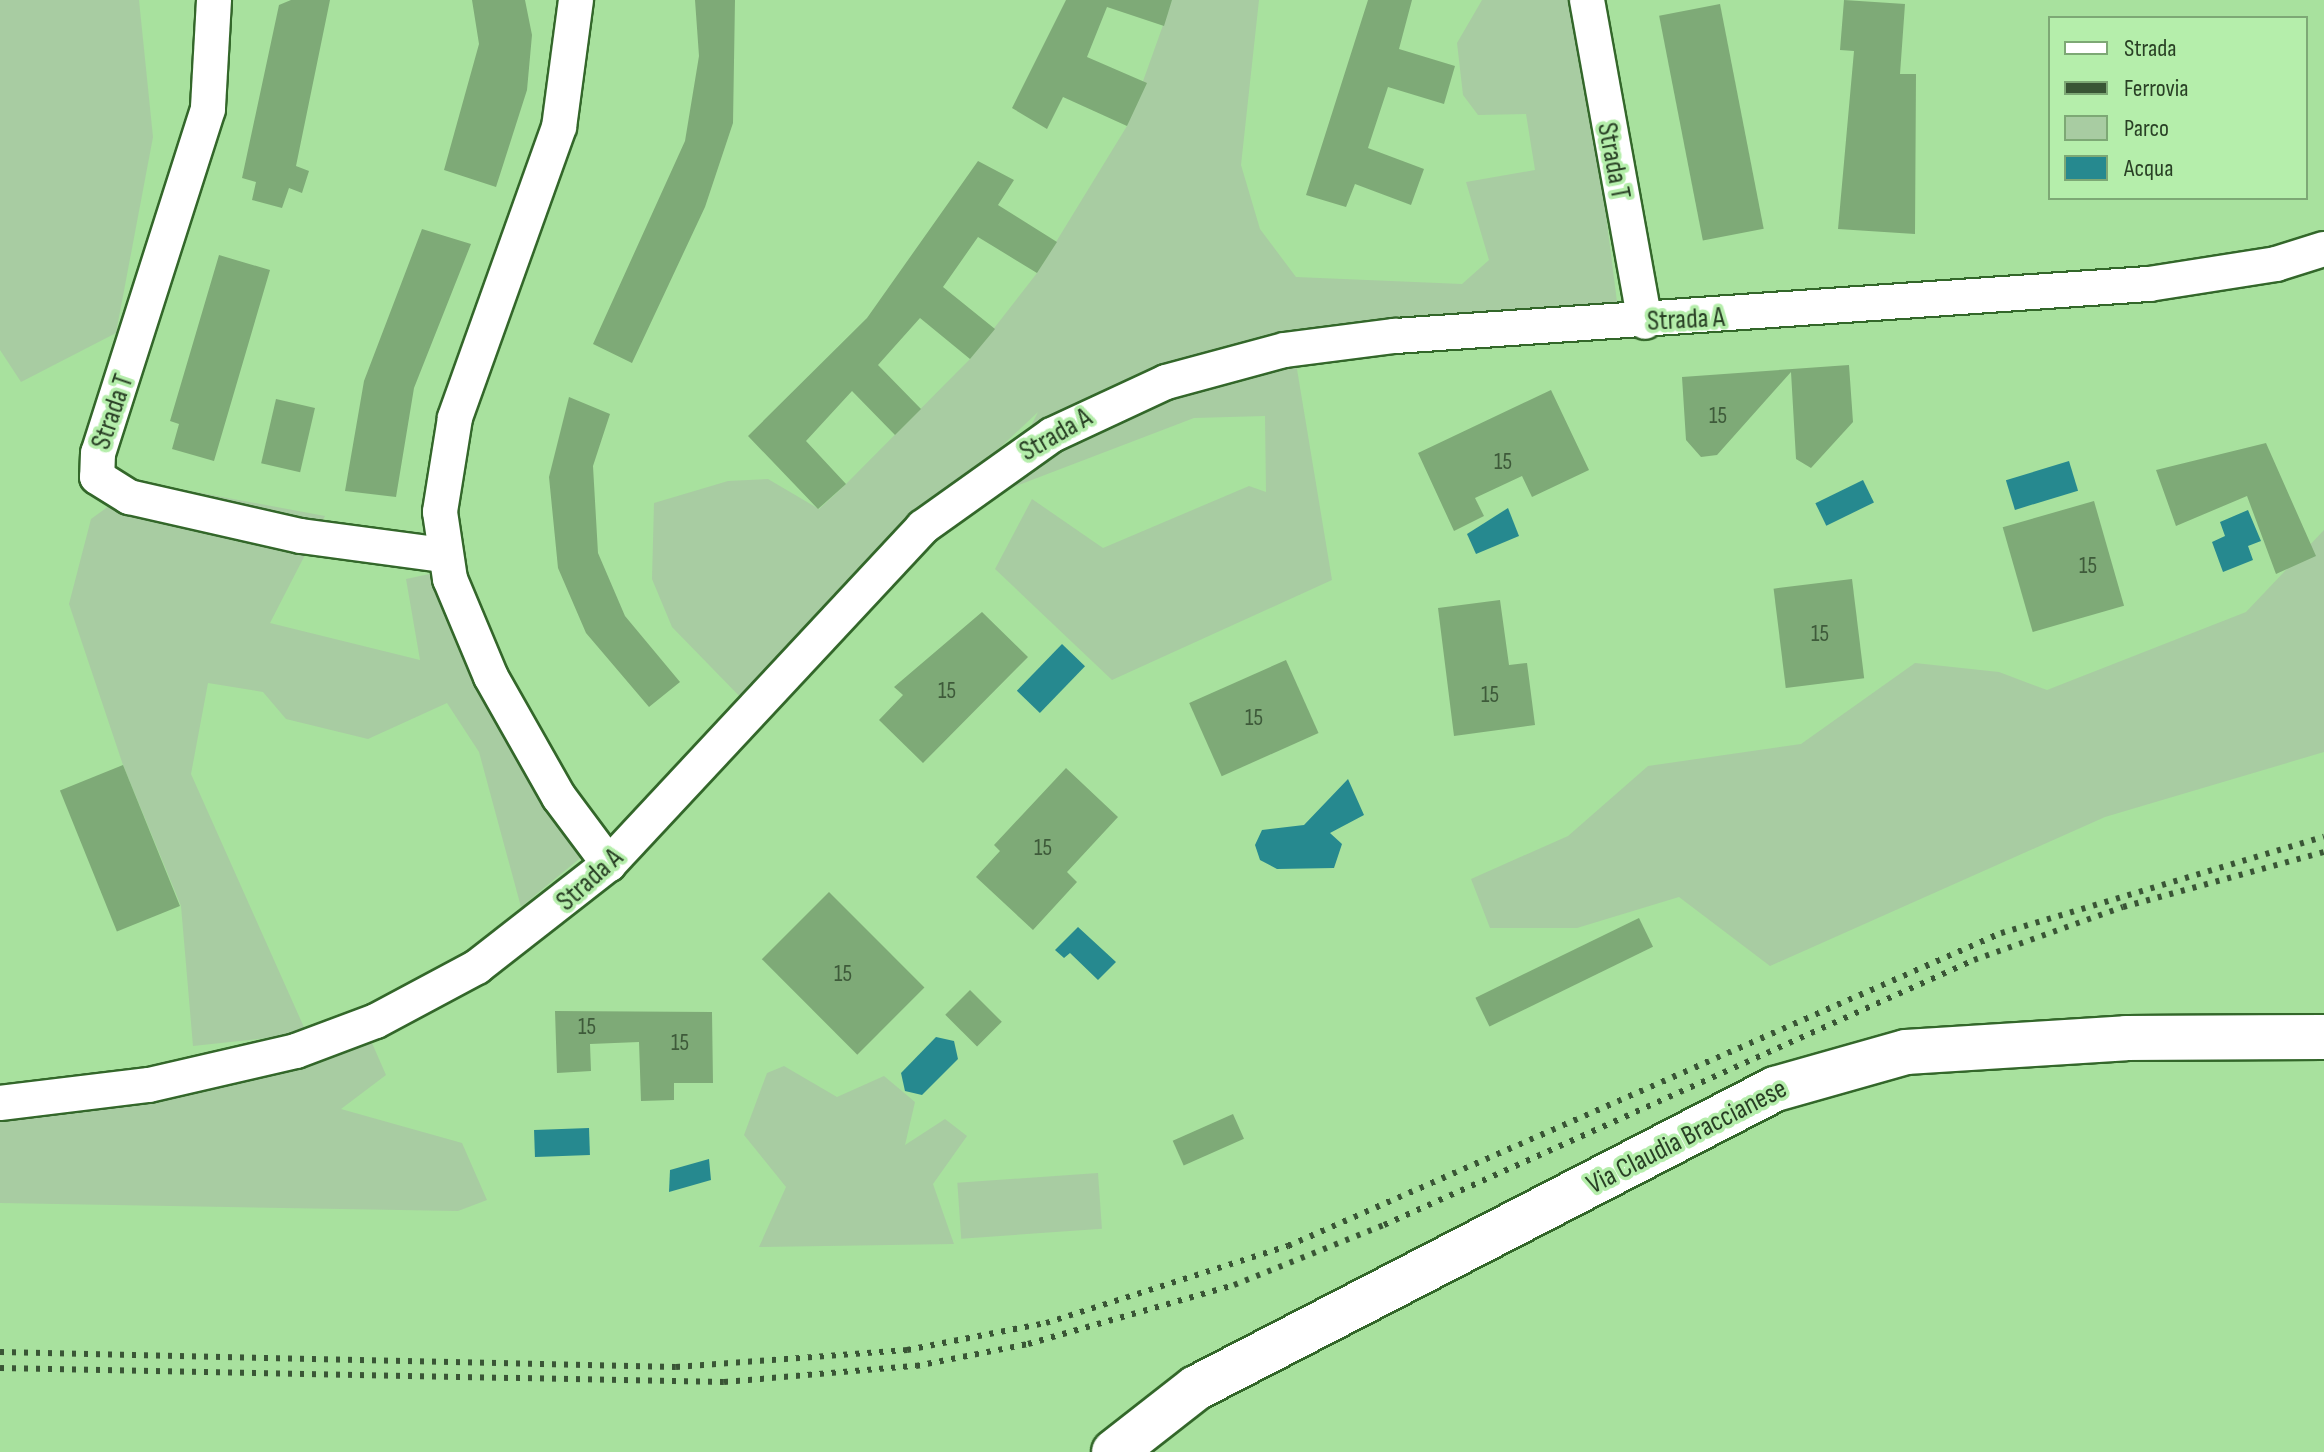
<!DOCTYPE html>
<html>
<head>
<meta charset="utf-8">
<style>
  body { margin:0 }
  #map { position:relative; width:2324px; height:1452px; overflow:hidden; background:#a8e19e; font-family:"Sofia Sans Condensed",sans-serif }
  div>[style] { position:absolute }
  .green>* { inset:0; background:#a8cca2; transform-origin:0 0 }
  .water>* { inset:0; background:#26898f; transform-origin:0 0 }
  .building>* { inset:0; background:#7eaa77; transform-origin:0 0 }
  .roads { filter:drop-shadow(2px 0 #33672a) drop-shadow(-2px 0 #33672a) drop-shadow(0 2px #33672a) drop-shadow(0 -2px #33672a) }
  .minor>* { height:34px; margin:-17px; padding:0 17px; transform-origin:17px; border-radius:17px; background:#fff }
  .secondary>* { height:44px; margin:-22px; padding:0 22px; transform-origin:22px; border-radius:22px; background:#fff }
  .rail>* { height:6px; margin-top:-3px; transform-origin:0; background:repeating-linear-gradient(90deg,#395535 0 4px,transparent 0 12px) }
  span { translate:-50% -50%; white-space:nowrap; text-align:center; line-height:1.15; -webkit-text-stroke:7px #b5eeab; paint-order:stroke }
  .number-label { font-size:24px; color:#3e5a3a }
  .number-label span { -webkit-text-stroke-width:0 }
  .street-label { font-size:28px; color:#294025 }
  .legend { position:absolute; left:2048px; top:16px; width:260px; height:184px; box-sizing:border-box; background:#b5eeab; border:2px solid #7da875; margin:0; padding:10px 14px; list-style:none; font-size:24px; color:#294025 }
  .legend li { display:flex; align-items:center; gap:16px; height:40px }
  .legend b { width:40px; border:2px solid #7da875 }
</style>
</head>
<body>
<div id="map">
  <div class="green">
    <i style="clip-path:polygon(0 0,139px 0,153px 137px,116px 333px,21px 382px,0 350px)"></i>
    <i style="clip-path:polygon(1172px 0,1259px 0,1241px 165px,1260px 229px,1296px 277px,1462px 284px,1489px 260px,1466px 182px,1535px 170px,1526px 114px,1478px 115px,1463px 95px,1457px 43px,1482px 0,1579px 0,1618px 310px,1292px 339px,1332px 580px,1112px 680px,995px 569px,1032px 499px,1103px 548px,1249px 486px,1266px 492px,1265px 416px,1194px 418px,998px 493px,1038px 412px,812px 624px,748px 705px,672px 627px,652px 579px,654px 503px,728px 481px,768px 479px,819px 509px,846px 484px,970px 359px,1037px 273px,1127px 126px)"></i>
    <i style="clip-path:polygon(142px 482px,325px 516px,270px 623px,420px 660px,406px 579px,434px 573px,590px 850px,521px 907px,479px 752px,447px 703px,368px 739px,286px 719px,263px 692px,208px 683px,191px 774px,307px 1034px,193px 1046px,181px 906px,123px 765px,69px 604px,91px 519px)"></i>
    <i style="clip-path:polygon(2324px 530px,2324px 752px,2105px 817px,1770px 966px,1679px 897px,1577px 928px,1490px 928px,1471px 879px,1568px 836px,1648px 766px,1801px 744px,1915px 663px,1999px 672px,2047px 690px,2246px 612px)"></i>
    <i style="clip-path:polygon(372px 1043px,386px 1075px,341px 1109px,462px 1143px,487px 1200px,458px 1211px,0 1203px,0 1109px)"></i>
    <i style="clip-path:polygon(784px 1066px,837px 1097px,884px 1076px,915px 1102px,905px 1145px,945px 1119px,967px 1136px,933px 1184px,954px 1244px,759px 1247px,786px 1187px,744px 1135px,767px 1073px)"></i>
    <i style="left:1098px;top:1173px;width:56px;height:141px;rotate:86deg"></i>
  </div>
  <div class="water">
    <i style="left:2069px;top:461px;width:31px;height:66px;rotate:73deg"></i>
    <i style="left:1863px;top:480px;width:25px;height:53px;rotate:64deg"></i>
    <i style="clip-path:polygon(1508px 508px,1519px 536px,1476px 554px,1467px 534px)"></i>
    <i style="clip-path:polygon(2248px 510px,2261px 541px,2248px 546px,2253px 560px,2223px 572px,2212px 542px,2225px 536px,2220px 522px)"></i>
    <i style="left:1062px;top:644px;width:32px;height:65px;rotate:44deg"></i>
    <i style="clip-path:polygon(1348px 779px,1364px 815px,1330px 833px,1342px 844px,1334px 868px,1277px 869px,1260px 860px,1255px 845px,1262px 830px,1304px 825px)"></i>
    <i style="clip-path:polygon(1078px 927px,1116px 962px,1098px 980px,1070px 953px,1064px 958px,1055px 950px)"></i>
    <i style="clip-path:polygon(936px 1037px,954px 1041px,958px 1059px,922px 1095px,905px 1091px,901px 1073px)"></i>
    <i style="left:589px;top:1128px;width:27px;height:55px;rotate:88deg"></i>
    <i style="clip-path:polygon(709px 1159px,711px 1180px,669px 1192px,670px 1170px)"></i>
  </div>
  <div class="building">
    <i style="clip-path:polygon(291px 0,330px 0,296px 166px,309px 171px,302px 193px,289px 188px,282px 208px,252px 200px,256px 182px,242px 178px,279px 5px)"></i>
    <i style="clip-path:polygon(472px 0,525px 0,532px 35px,527px 90px,496px 187px,444px 170px,479px 44px)"></i>
    <i style="clip-path:polygon(695px 0,735px 0,733px 123px,705px 207px,632px 363px,593px 344px,685px 141px,699px 56px)"></i>
    <i style="clip-path:polygon(1066px 0,1172px 0,1164px 26px,1107px 7px,1087px 57px,1147px 83px,1127px 126px,1063px 97px,1047px 129px,1012px 108px)"></i>
    <i style="clip-path:polygon(1368px 0,1412px 0,1399px 49px,1455px 66px,1444px 104px,1388px 87px,1368px 148px,1424px 169px,1411px 205px,1355px 184px,1346px 207px,1306px 195px)"></i>
    <i style="clip-path:polygon(1844px 0,1905px 4px,1900px 74px,1916px 74px,1915px 234px,1838px 229px,1854px 51px,1840px 50px)"></i>
    <i style="left:1720px;top:4px;width:229px;height:62px;rotate:79deg"></i>
    <i style="clip-path:polygon(978px 161px,1014px 180px,998px 205px,1057px 242px,1037px 273px,978px 237px,943px 287px,995px 329px,970px 359px,920px 318px,878px 365px,921px 409px,895px 435px,852px 391px,806px 441px,846px 484px,818px 509px,748px 436px,867px 318px)"></i>
    <i style="clip-path:polygon(422px 229px,471px 244px,414px 388px,396px 497px,345px 491px,364px 381px)"></i>
    <i style="clip-path:polygon(219px 255px,270px 270px,214px 461px,172px 449px,179px 424px,170px 421px)"></i>
    <i style="clip-path:polygon(1849px 365px,1853px 422px,1811px 468px,1796px 459px,1791px 372px,1717px 455px,1701px 457px,1686px 440px,1682px 377px)"></i>
    <i style="clip-path:polygon(1551px 390px,1589px 470px,1532px 497px,1522px 476px,1475px 498px,1484px 516px,1454px 531px,1418px 453px)"></i>
    <i style="clip-path:polygon(569px 397px,610px 414px,593px 466px,598px 553px,625px 616px,680px 682px,649px 707px,586px 633px,558px 568px,549px 477px)"></i>
    <i style="left:276px;top:399px;width:40px;height:66px;rotate:13deg"></i>
    <i style="clip-path:polygon(2266px 443px,2316px 556px,2276px 574px,2247px 496px,2176px 526px,2156px 470px)"></i>
    <i style="left:2094px;top:501px;width:109px;height:95px;rotate:74deg"></i>
    <i style="left:1852px;top:579px;width:100px;height:79px;rotate:83deg"></i>
    <i style="clip-path:polygon(1500px 600px,1509px 665px,1527px 663px,1535px 725px,1454px 736px,1438px 608px)"></i>
    <i style="clip-path:polygon(982px 612px,1028px 657px,923px 763px,879px 720px,903px 695px,894px 687px)"></i>
    <i style="left:1286px;top:660px;width:80px;height:106px;rotate:66deg"></i>
    <i style="left:123px;top:765px;width:152px;height:68px;rotate:68deg"></i>
    <i style="clip-path:polygon(1066px 768px,1118px 817px,1067px 872px,1077px 882px,1033px 930px,976px 877px,1000px 851px,994px 845px)"></i>
    <i style="left:829px;top:892px;width:135px;height:95px;rotate:45deg"></i>
    <i style="left:1639px;top:918px;width:32px;height:182px;rotate:64deg"></i>
    <i style="left:970px;top:990px;width:45px;height:35px;rotate:45deg"></i>
    <i style="clip-path:polygon(555px 1011px,712px 1012px,713px 1083px,674px 1083px,674px 1100px,641px 1101px,639px 1042px,590px 1044px,591px 1071px,557px 1073px)"></i>
    <i style="left:1233px;top:1114px;width:27px;height:66px;rotate:66deg"></i>
  </div>
  <div class="roads">
    <div class="minor">
      <i style="left:214px;top:0;width:109px;rotate:93.2deg"></i>
      <i style="left:208px;top:109px;width:361px;rotate:107.7deg"></i>
      <i style="left:98px;top:453px;width:24px;rotate:92deg"></i>
      <i style="left:97px;top:477px;width:38px;rotate:32deg"></i>
      <i style="left:129px;top:497px;width:176px;rotate:12.8deg"></i>
      <i style="left:301px;top:536px;width:144px;rotate:7.6deg"></i>
      <i style="left:576px;top:0;width:128px;rotate:97.6deg"></i>
      <i style="left:559px;top:127px;width:309px;rotate:109.7deg"></i>
      <i style="left:455px;top:418px;width:95px;rotate:99.1deg"></i>
      <i style="left:440px;top:512px;width:68px;rotate:81.5deg"></i>
      <i style="left:450px;top:579px;width:106px;rotate:67.3deg"></i>
      <i style="left:491px;top:677px;width:138px;rotate:60.5deg"></i>
      <i style="left:559px;top:797px;width:84px;rotate:53.3deg"></i>
      <i style="left:1587px;top:0;width:327px;rotate:79.8deg"></i>
      <i style="left:0;top:1103px;width:150px;rotate:-6.9deg"></i>
      <i style="left:149px;top:1085px;width:151px;rotate:-13deg"></i>
      <i style="left:296px;top:1051px;width:85px;rotate:-20.6deg"></i>
      <i style="left:376px;top:1021px;width:115px;rotate:-28.1deg"></i>
      <i style="left:477px;top:967px;width:167px;rotate:-38deg"></i>
      <i style="left:609px;top:864px;width:461px;rotate:-47deg"></i>
      <i style="left:923px;top:527px;width:158px;rotate:-35.5deg"></i>
      <i style="left:1052px;top:435px;width:126px;rotate:-24.9deg"></i>
      <i style="left:1166px;top:382px;width:123px;rotate:-15.1deg"></i>
      <i style="left:1285px;top:350px;width:111px;rotate:-7.3deg"></i>
      <i style="left:1395px;top:336px;width:756px;rotate:-3.95deg"></i>
      <i style="left:2149px;top:284px;width:129px;rotate:-8.9deg"></i>
      <i style="left:2276px;top:264px;width:50px;rotate:-17.4deg"></i>
    </div>
    <div class="secondary">
      <i style="left:1114px;top:1452px;width:104px;rotate:-38deg"></i>
      <i style="left:1196px;top:1388px;width:652px;rotate:-27.31deg"></i>
      <i style="left:1775px;top:1089px;width:136px;rotate:-15.8deg"></i>
      <i style="left:1906px;top:1052px;width:220px;rotate:-3.6deg"></i>
      <i style="left:2126px;top:1038px;width:198px;rotate:-0.3deg"></i>
    </div>
  </div>
  <div class="rail">
    <i style="left:0;top:1352px;width:676px;rotate:1.27deg"></i>
    <i style="left:676px;top:1367px;width:232px;rotate:-4.2deg"></i>
    <i style="left:907px;top:1350px;width:142px;rotate:-11deg"></i>
    <i style="left:1046px;top:1323px;width:254px;rotate:-17.7deg"></i>
    <i style="left:1288px;top:1246px;width:779px;rotate:-23.7deg"></i>
    <i style="left:2001px;top:933px;width:337px;rotate:-16.6deg"></i>
    <i style="left:0;top:1368px;width:724px;rotate:1.11deg"></i>
    <i style="left:724px;top:1382px;width:193px;rotate:-4.8deg"></i>
    <i style="left:916px;top:1366px;width:114px;rotate:-11.1deg"></i>
    <i style="left:1028px;top:1344px;width:214px;rotate:-16deg"></i>
    <i style="left:1234px;top:1285px;width:162px;rotate:-21.8deg"></i>
    <i style="left:1384px;top:1225px;width:647px;rotate:-24.19deg"></i>
    <i style="left:1974px;top:960px;width:158px;rotate:-19.6deg"></i>
    <i style="left:2123px;top:907px;width:208px;rotate:-15.3deg"></i>
  </div>
  <div class="number-label">
    <span style="left:1718px;top:416px">15</span>
    <span style="left:1503px;top:462px">15</span>
    <span style="left:2088px;top:566px">15</span>
    <span style="left:1820px;top:634px">15</span>
    <span style="left:947px;top:691px">15</span>
    <span style="left:1490px;top:695px">15</span>
    <span style="left:1254px;top:718px">15</span>
    <span style="left:1043px;top:848px">15</span>
    <span style="left:843px;top:974px">15</span>
    <span style="left:587px;top:1027px">15</span>
    <span style="left:680px;top:1043px">15</span>
  </div>
  <div class="street-label">
    <span style="left:1613px;top:161px;rotate:79deg">Strada T</span>
    <span style="left:1686px;top:320px;rotate:-3deg">Strada A</span>
    <span style="left:113px;top:412px;rotate:-71deg">Strada T</span>
    <span style="left:1056px;top:435px;rotate:-30deg">Strada A</span>
    <span style="left:590px;top:880px;rotate:-42deg">Strada A</span>
    <span style="left:1687px;top:1137px;rotate:-27deg">Via Claudia Braccianese</span>
  </div>
  <ul class="legend">
  <li><b style="height:10px;background:#fff"></b>Strada</li>
  <li><b style="height:10px;background:#395535"></b>Ferrovia</li>
  <li><b style="height:22px;background:#a8cca2"></b>Parco</li>
  <li><b style="height:22px;background:#26898f"></b>Acqua</li>
  </ul>
</div>
</body>
</html>
